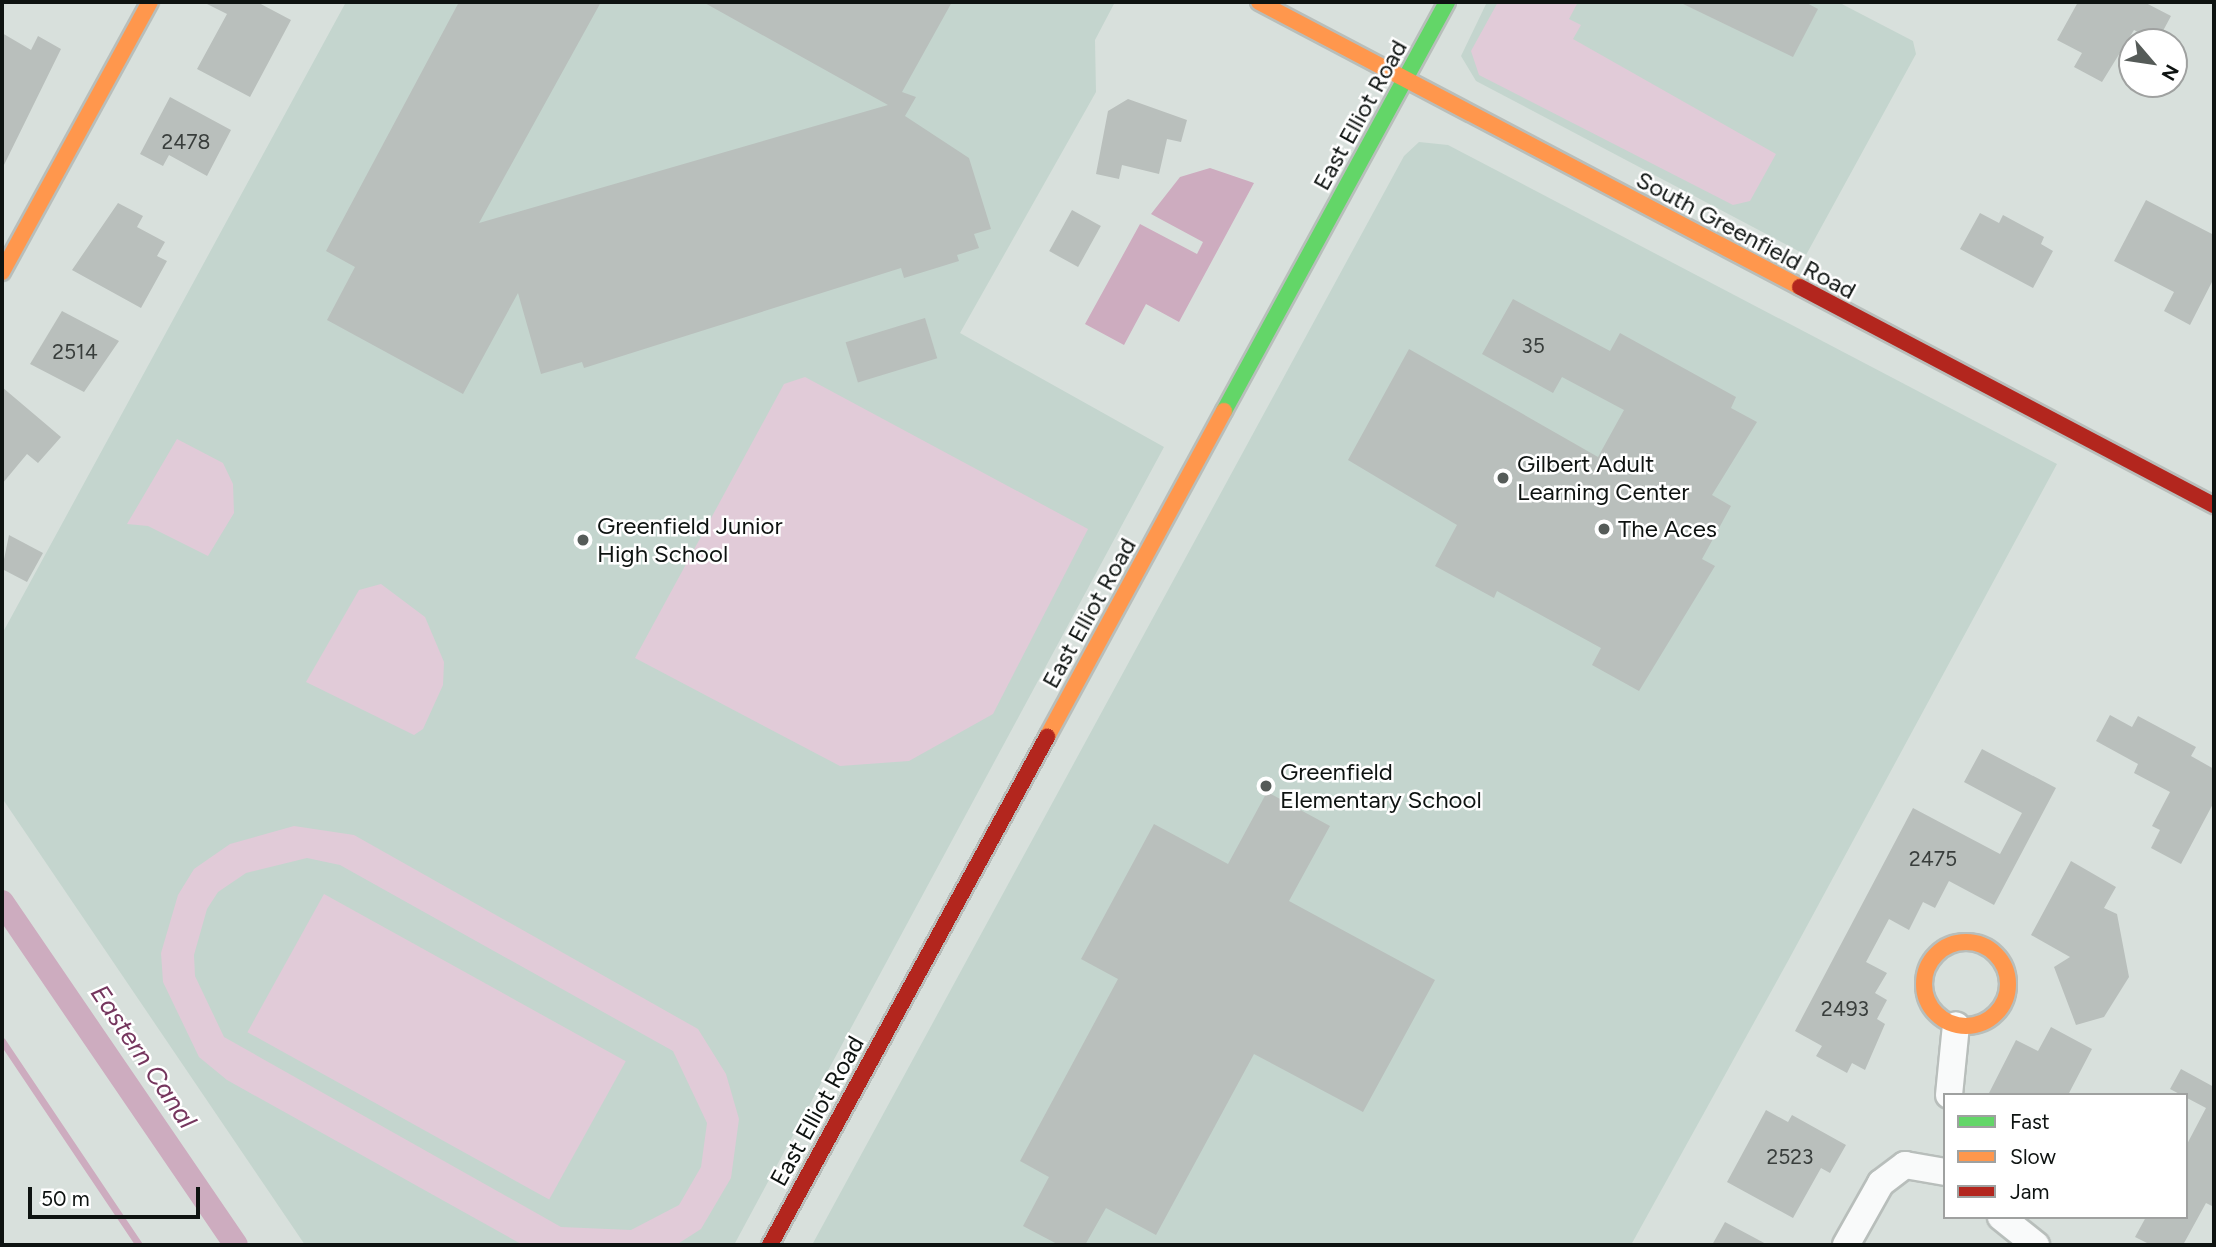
<!DOCTYPE html>
<html>
<head>
<meta charset="utf-8">
<style>
  body { margin:0 }
  #map { position:relative; width:2216px; height:1247px; overflow:hidden; background:#d8e0dc; font-family:Figtree,sans-serif }
  div>[style] { position:absolute }
  .built>* { inset:0; background:#c4d5ce }
  .green>* { inset:0; background:#e1cbd8; transform-origin:0 0 }
  .water>* { inset:0; background:#cdacbf }
  .stream>* { height:7px; margin:-3.5px; padding:0 3.5px; transform-origin:3.5px; border-radius:3.5px; background:#cdacbf }
  .canal>* { height:24px; margin:-12px; padding:0 12px; transform-origin:12px; border-radius:12px; background:#cdacbf }
  .building>* { inset:0; background:#b9bfbc; transform-origin:0 0 }
  .roads { filter:drop-shadow(2px 0 #b8bebb) drop-shadow(-2px 0 #b8bebb) drop-shadow(0 2px #b8bebb) drop-shadow(0 -2px #b8bebb) }
  .street>* { height:26px; margin:-13px; padding:0 13px; transform-origin:13px; border-radius:13px; background:#f9fafa }
  .fast>* { height:16px; margin:-8px; padding:0 8px; transform-origin:8px; border-radius:8px; background:#63d668 }
  .slow>* { height:16px; margin:-8px; padding:0 8px; transform-origin:8px; border-radius:8px; background:#ff974d }
  .slow>.ring { margin:-8px; padding:0; box-sizing:content-box; background:none; border:16px solid #ff974d; border-radius:50% }
  .jam>* { height:16px; margin:-8px; padding:0 8px; transform-origin:8px; border-radius:8px; background:#b3261e }
  .dots>* { width:19px; height:19px; translate:-50% -50%; box-sizing:border-box; border:4px solid #fff; border-radius:50% }
  span { translate:-50% -50%; white-space:nowrap; text-align:center; line-height:1.15; -webkit-text-stroke:5px #fff; paint-order:stroke }
  .number-label { font-size:21px; color:#393e3c }
  .number-label span { -webkit-text-stroke-width:0 }
  .street-label { font-size:24px; color:#0e1311 }
  .poi-label { font-size:24px; color:#0e1311 }
  .left { translate:0 -50%; text-align:left }
  .water-label { font-size:26px; color:#75365e; font-style:italic }
  .frame { position:absolute; inset:0; border:4px solid #0e1311; pointer-events:none }
  .legend { position:absolute; left:1943px; top:1093px; width:245px; height:126px; box-sizing:border-box; background:#fff; border:2px solid #9fa1a0; margin:0; padding:9px 12px; list-style:none; font-size:21px; color:#0e1311 }
  .legend li { display:flex; align-items:center; gap:14px; height:35px }
  .legend b { width:35px; border:2px solid #9fa1a0 }
  .north { position:absolute; left:2118px; top:28px; width:70px; height:70px; box-sizing:border-box; background:#fff; border:2px solid #9fa1a0; border-radius:50%; rotate:119deg; font-size:19px; font-weight:700; line-height:28px; text-align:center; color:#0e1311 }
  .north::after { content:''; display:block; margin:auto; width:24px; height:32px; background:#555b58; clip-path:polygon(50% 0,100% 100%,50% 72%,0 100%) }
  .scale { position:absolute; left:28px; top:1187px; width:172px; height:32px; box-sizing:border-box; border:4px solid #0e1311; border-top:0; padding-left:9px; font-size:21px; line-height:24px; white-space:nowrap; color:#0e1311; -webkit-text-stroke:5px #fff; paint-order:stroke }
</style>
</head>
<body>
<div id="map">
  <div class="built">
    <i style="clip-path:polygon(346px 2px,1115px 2px,1095px 40px,1096px 92px,960px 333px,1164px 447px,734px 1245px,305px 1245px,2px 798px,2px 634px)"></i>
    <i style="clip-path:polygon(1487px 2px,1838px 2px,1913px 41px,1916px 54px,1806px 255px,1476px 81px,1461px 56px)"></i>
    <i style="clip-path:polygon(1419px 142px,1448px 145px,2057px 464px,1788px 961px,1631px 1245px,812px 1245px,1404px 156px)"></i>
  </div>
  <div class="green">
    <i style="clip-path:polygon(1498px 2px,1578px 2px,1569px 19px,1581px 25px,1573px 39px,1776px 154px,1750px 201px,1733px 205px,1479px 75px,1471px 51px)"></i>
    <i style="clip-path:polygon(805px 377px,1088px 529px,993px 714px,909px 761px,840px 766px,635px 658px,784px 384px)"></i>
    <i style="clip-path:polygon(177px 439px,223px 463px,233px 484px,234px 513px,208px 556px,148px 526px,127px 524px)"></i>
    <i style="clip-path:polygon(381px 584px,425px 617px,444px 662px,443px 685px,423px 729px,414px 735px,306px 682px,359px 590px)"></i>
    <i style="clip-path:polygon(evenodd,294px 826px,354px 835px,698px 1029px,726px 1074px,739px 1119px,731px 1178px,701px 1229px,676px 1245px,523px 1245px,227px 1080px,199px 1057px,163px 982px,161px 953px,178px 895px,194px 869px,230px 844px,294px 826px,307px 858px,340px 865px,673px 1051px,707px 1123px,701px 1167px,679px 1205px,631px 1230px,561px 1227px,224px 1037px,195px 976px,194px 955px,207px 909px,218px 892px,246px 873px,307px 858px)"></i>
    <i style="left:324px;top:894px;width:345px;height:158px;rotate:29deg"></i>
  </div>
  <div class="water">
    <i style="clip-path:polygon(1210px 168px,1254px 183px,1179px 322px,1146px 304px,1124px 345px,1085px 324px,1140px 224px,1197px 254px,1203px 242px,1151px 214px,1180px 177px)"></i>
  </div>
  <div class="stream">
    <i style="left:2px;top:1041px;width:246px;rotate:56.1deg"></i>
  </div>
  <div class="canal">
    <i style="left:2px;top:902px;width:415px;rotate:55.7deg"></i>
  </div>
  <div class="building">
    <i style="clip-path:polygon(203px 2px,257px 2px,291px 20px,250px 97px,197px 69px,227px 14px)"></i>
    <i style="clip-path:polygon(459px 2px,601px 2px,479px 223px,888px 105px,703px 2px,952px 2px,902px 92px,916px 97px,905px 116px,969px 158px,991px 229px,974px 234px,979px 248px,957px 255px,959px 261px,904px 278px,901px 268px,584px 368px,582px 362px,541px 374px,518px 293px,463px 394px,327px 320px,355px 267px,326px 251px)"></i>
    <i style="clip-path:polygon(1679px 2px,1805px 2px,1818px 9px,1793px 57px)"></i>
    <i style="clip-path:polygon(2078px 2px,2144px 2px,2171px 16px,2157px 42px,2134px 30px,2102px 82px,2074px 67px,2082px 53px,2057px 40px)"></i>
    <i style="clip-path:polygon(2px 33px,31px 50px,38px 36px,61px 49px,2px 169px)"></i>
    <i style="clip-path:polygon(170px 97px,231px 130px,207px 176px,169px 155px,163px 166px,140px 154px)"></i>
    <i style="clip-path:polygon(1128px 99px,1187px 120px,1181px 142px,1167px 139px,1159px 174px,1122px 165px,1119px 179px,1096px 174px,1108px 111px)"></i>
    <i style="clip-path:polygon(2146px 200px,2214px 235px,2214px 278px,2190px 325px,2164px 311px,2174px 292px,2114px 261px)"></i>
    <i style="clip-path:polygon(118px 203px,143px 216px,137px 227px,165px 242px,157px 256px,167px 261px,141px 308px,72px 270px)"></i>
    <i style="left:1072px;top:210px;width:33px;height:47px;rotate:29deg"></i>
    <i style="clip-path:polygon(1980px 213px,1999px 223px,2003px 215px,2044px 237px,2041px 244px,2053px 251px,2033px 288px,1960px 249px)"></i>
    <i style="clip-path:polygon(1513px 299px,1610px 351px,1620px 333px,1736px 397px,1731px 408px,1757px 422px,1712px 495px,1731px 506px,1702px 559px,1715px 566px,1639px 691px,1592px 665px,1601px 648px,1497px 591px,1494px 598px,1435px 566px,1457px 525px,1348px 460px,1409px 349px,1598px 457px,1624px 410px,1562px 377px,1553px 393px,1482px 354px)"></i>
    <i style="clip-path:polygon(62px 311px,119px 341px,84px 392px,30px 364px)"></i>
    <i style="left:925px;top:318px;width:42px;height:83px;rotate:73deg"></i>
    <i style="clip-path:polygon(2px 387px,61px 437px,38px 463px,27px 454px,2px 484px)"></i>
    <i style="clip-path:polygon(9px 535px,43px 553px,27px 582px,2px 569px)"></i>
    <i style="clip-path:polygon(2110px 715px,2132px 727px,2138px 716px,2196px 747px,2191px 756px,2214px 769px,2214px 802px,2181px 864px,2151px 848px,2160px 830px,2152px 826px,2170px 792px,2134px 773px,2138px 764px,2096px 741px)"></i>
    <i style="clip-path:polygon(1982px 749px,2056px 788px,1994px 905px,1949px 881px,1935px 908px,1923px 902px,1909px 930px,1889px 919px,1866px 962px,1887px 973px,1875px 993px,1887px 1000px,1877px 1019px,1885px 1024px,1865px 1070px,1852px 1063px,1847px 1073px,1816px 1056px,1822px 1046px,1795px 1031px,1913px 808px,2000px 854px,2022px 813px,1964px 782px)"></i>
    <i style="clip-path:polygon(1267px 792px,1330px 826px,1289px 901px,1435px 980px,1363px 1112px,1254px 1054px,1156px 1235px,1106px 1208px,1085px 1245px,1059px 1245px,1023px 1226px,1049px 1177px,1020px 1161px,1118px 979px,1081px 959px,1154px 824px,1228px 864px)"></i>
    <i style="clip-path:polygon(2071px 861px,2116px 887px,2104px 908px,2117px 914px,2129px 977px,2104px 1017px,2076px 1025px,2054px 967px,2070px 957px,2031px 935px)"></i>
    <i style="clip-path:polygon(2051px 1027px,2092px 1049px,2068px 1095px,1988px 1095px,2016px 1040px,2038px 1051px)"></i>
    <i style="clip-path:polygon(2181px 1069px,2214px 1087px,2214px 1207px,2206px 1203px,2183px 1245px,2151px 1245px,2135px 1237px,2146px 1217px,2186px 1217px,2186px 1146px,2206px 1108px,2170px 1089px)"></i>
    <i style="clip-path:polygon(1766px 1110px,1788px 1122px,1792px 1115px,1846px 1145px,1830px 1173px,1821px 1168px,1793px 1218px,1727px 1182px)"></i>
    <i style="clip-path:polygon(1725px 1222px,1768px 1245px,1712px 1245px)"></i>
  </div>
  <div class="roads">
    <div class="street">
      <i style="left:1949px;top:1095px;width:70px;rotate:-84.3deg"></i>
      <i style="left:2001px;top:1217px;width:45px;rotate:38.7deg"></i>
      <i style="left:1846px;top:1245px;width:71px;rotate:-60.6deg"></i>
      <i style="left:1881px;top:1183px;width:30px;rotate:-37deg"></i>
      <i style="left:1905px;top:1165px;width:41px;rotate:9.9deg"></i>
    </div>
    <div class="fast">
      <i style="left:1224px;top:411px;width:466px;rotate:-61.4deg"></i>
    </div>
    <div class="slow">
      <i style="left:1259px;top:2px;width:611px;rotate:27.78deg"></i>
      <i style="left:2px;top:272px;width:308px;rotate:-61.3deg"></i>
      <i style="left:1047px;top:737px;width:371px;rotate:-61.5deg"></i>
      <i class="ring" style="left:1924px;top:942px;width:68px;height:68px"></i>
    </div>
    <div class="jam">
      <i style="left:1800px;top:287px;width:468px;rotate:27.8deg"></i>
      <i style="left:770px;top:1245px;width:579px;rotate:-61.4deg"></i>
    </div>
  </div>
  <div class="dots">
    <i style="left:1503px;top:478px;background:#555b58"></i>
    <i style="left:1604px;top:529px;background:#555b58"></i>
    <i style="left:583px;top:540px;background:#555b58"></i>
    <i style="left:1266px;top:786px;background:#555b58"></i>
  </div>
  <div class="number-label">
    <span style="left:186px;top:142px">2478</span>
    <span style="left:1533px;top:346px">35</span>
    <span style="left:75px;top:352px">2514</span>
    <span style="left:1933px;top:859px">2475</span>
    <span style="left:1845px;top:1009px">2493</span>
    <span style="left:1790px;top:1157px">2523</span>
  </div>
  <div class="street-label">
    <span style="left:1360px;top:115px;rotate:-61deg">East Elliot Road</span>
    <span style="left:1746px;top:235px;rotate:28deg">South Greenfield Road</span>
    <span style="left:1089px;top:613px;rotate:-61deg">East Elliot Road</span>
    <span style="left:817px;top:1111px;rotate:-61deg">East Elliot Road</span>
  </div>
  <div class="poi-label">
    <span class="left" style="left:1517px;top:478px">Gilbert Adult<br>Learning Center</span>
    <span class="left" style="left:597px;top:540px">Greenfield Junior<br>High School</span>
    <span class="left" style="left:1618px;top:529px">The Aces</span>
    <span class="left" style="left:1280px;top:786px">Greenfield<br>Elementary School</span>
  </div>
  <div class="water-label">
    <span style="left:143px;top:1057px;rotate:56deg">Eastern Canal</span>
  </div>
  <div class="frame"></div>
  <ul class="legend">
  <li><b style="height:9px;background:#63d668"></b>Fast</li>
  <li><b style="height:9px;background:#ff974d"></b>Slow</li>
  <li><b style="height:9px;background:#b3261e"></b>Jam</li>
  </ul>
  <div class="north">N</div>
  <div class="scale">50 m</div>
</div>
</body>
</html>
